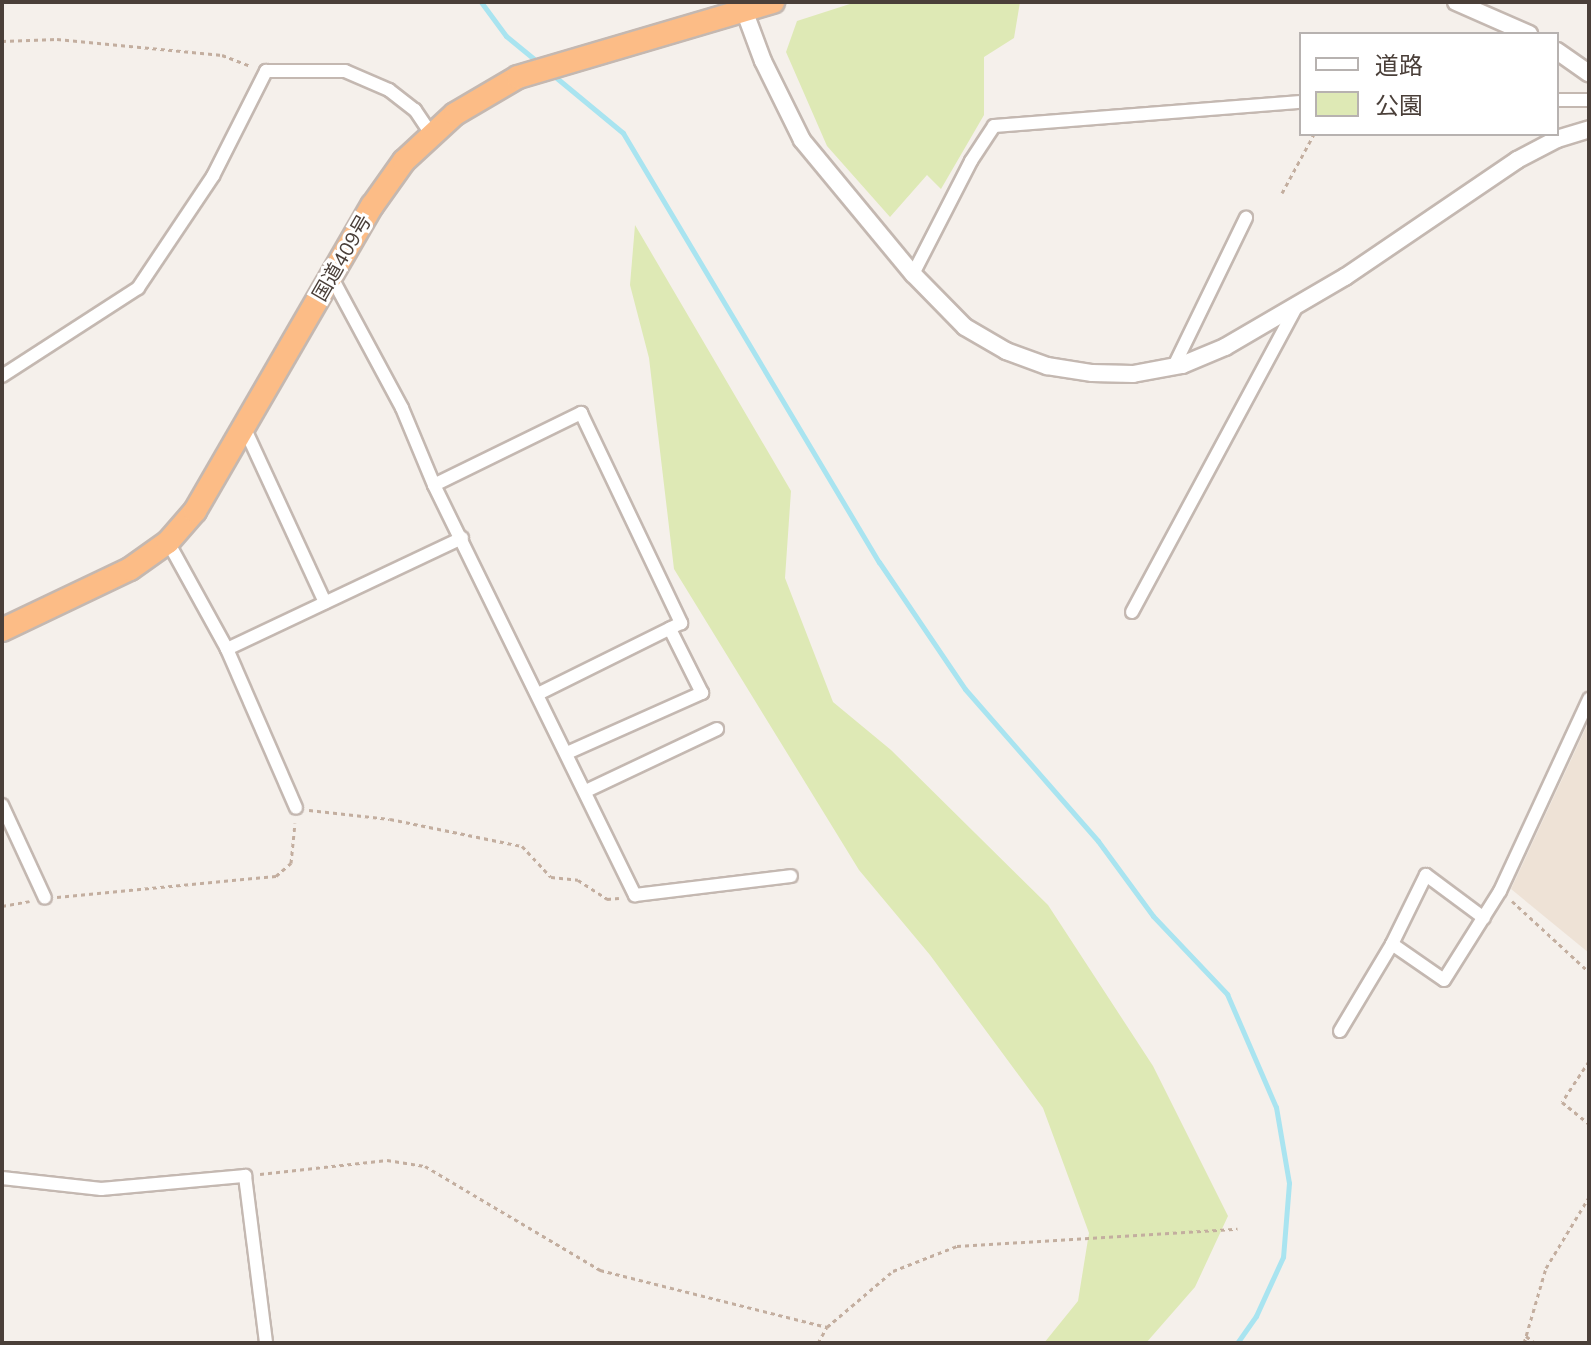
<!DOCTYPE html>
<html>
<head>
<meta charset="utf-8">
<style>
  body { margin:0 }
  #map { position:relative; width:1591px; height:1345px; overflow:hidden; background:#f5f0eb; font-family:"Nunito Sans","Noto Sans JP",sans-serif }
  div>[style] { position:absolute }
  .education>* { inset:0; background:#eee2d6 }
  .green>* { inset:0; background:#dee9b5 }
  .stream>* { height:5px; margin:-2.5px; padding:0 2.5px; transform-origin:2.5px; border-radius:2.5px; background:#a9e4f0 }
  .path>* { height:3px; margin-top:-1.5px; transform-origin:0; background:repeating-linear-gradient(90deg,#c3ae9f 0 4px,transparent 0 8px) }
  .roads { filter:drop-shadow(2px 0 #c4b8b1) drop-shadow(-2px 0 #c4b8b1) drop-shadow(0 2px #c4b8b1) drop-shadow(0 -2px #c4b8b1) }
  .minor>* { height:12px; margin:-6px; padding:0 6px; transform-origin:6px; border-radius:6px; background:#fff }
  .tertiary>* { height:16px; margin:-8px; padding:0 8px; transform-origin:8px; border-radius:8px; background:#fff }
  .trunk>* { height:22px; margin:-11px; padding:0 11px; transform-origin:11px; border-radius:11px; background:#fcbc86 }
  span { translate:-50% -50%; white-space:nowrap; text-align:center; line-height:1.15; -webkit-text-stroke:6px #fff; paint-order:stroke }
  .street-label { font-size:20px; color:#4a3f39 }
  .frame { position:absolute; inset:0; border:4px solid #4a3f39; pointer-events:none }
  .legend { position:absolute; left:1299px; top:32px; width:260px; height:104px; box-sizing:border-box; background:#fff; border:2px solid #b7b2b0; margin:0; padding:10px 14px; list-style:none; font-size:24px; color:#4a3f39 }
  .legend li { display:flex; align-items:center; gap:16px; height:40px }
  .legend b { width:40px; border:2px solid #b7b2b0 }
</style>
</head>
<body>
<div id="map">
  <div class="education">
    <i style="clip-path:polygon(1589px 721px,1589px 953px,1511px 889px)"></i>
  </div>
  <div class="green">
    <i style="clip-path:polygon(856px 2px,1020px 2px,1014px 38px,984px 57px,984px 115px,941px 189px,927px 175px,890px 217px,827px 146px,786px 52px,797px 21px)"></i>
    <i style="clip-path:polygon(635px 225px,791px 491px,785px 578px,833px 702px,891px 750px,1048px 905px,1153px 1066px,1228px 1216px,1195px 1287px,1146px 1343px,1044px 1343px,1078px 1301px,1089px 1233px,1043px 1108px,930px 955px,859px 870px,674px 569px,649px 358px,630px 285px)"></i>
  </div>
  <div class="stream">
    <i style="left:481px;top:2px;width:42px;rotate:53.7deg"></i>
    <i style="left:506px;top:36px;width:43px;rotate:39.3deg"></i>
    <i style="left:553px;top:75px;width:91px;rotate:39.6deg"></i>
    <i style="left:623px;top:133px;width:500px;rotate:59.2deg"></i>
    <i style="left:879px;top:562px;width:153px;rotate:55.9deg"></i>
    <i style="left:965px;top:689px;width:202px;rotate:48.8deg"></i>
    <i style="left:1098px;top:841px;width:93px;rotate:53.7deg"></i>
    <i style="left:1153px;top:916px;width:108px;rotate:46.5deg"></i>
    <i style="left:1227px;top:994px;width:123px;rotate:66.6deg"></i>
    <i style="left:1276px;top:1107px;width:77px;rotate:80.3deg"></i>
    <i style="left:1289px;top:1183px;width:74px;rotate:94.6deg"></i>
    <i style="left:1283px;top:1257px;width:65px;rotate:114.6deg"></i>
    <i style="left:1256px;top:1316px;width:33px;rotate:125deg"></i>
  </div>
  <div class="path">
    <i style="left:2px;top:41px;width:55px;rotate:-2.1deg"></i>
    <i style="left:57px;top:39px;width:166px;rotate:5.5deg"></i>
    <i style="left:222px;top:55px;width:31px;rotate:21deg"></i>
    <i style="left:1282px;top:193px;width:67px;rotate:-61.5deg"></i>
    <i style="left:309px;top:810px;width:81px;rotate:6.3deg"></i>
    <i style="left:390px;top:819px;width:135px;rotate:11.6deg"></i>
    <i style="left:522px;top:846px;width:42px;rotate:46.9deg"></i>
    <i style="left:551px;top:877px;width:27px;rotate:6deg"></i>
    <i style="left:578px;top:880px;width:35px;rotate:33deg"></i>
    <i style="left:607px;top:899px;width:12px;rotate:-5deg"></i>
    <i style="left:57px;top:897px;width:220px;rotate:-5.5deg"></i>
    <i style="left:276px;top:876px;width:20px;rotate:-41deg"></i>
    <i style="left:291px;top:863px;width:40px;rotate:-84.3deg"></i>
    <i style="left:1512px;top:901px;width:105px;rotate:42.7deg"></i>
    <i style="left:2px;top:906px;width:28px;rotate:-10deg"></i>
    <i style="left:1589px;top:1061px;width:49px;rotate:123.4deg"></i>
    <i style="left:1562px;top:1102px;width:35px;rotate:39deg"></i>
    <i style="left:260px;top:1174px;width:128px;rotate:-6.3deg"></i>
    <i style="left:387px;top:1160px;width:38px;rotate:9deg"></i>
    <i style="left:425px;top:1166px;width:204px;rotate:30.7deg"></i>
    <i style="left:600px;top:1270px;width:234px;rotate:14.1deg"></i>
    <i style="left:827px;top:1327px;width:87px;rotate:-40.3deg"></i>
    <i style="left:893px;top:1271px;width:69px;rotate:-21.3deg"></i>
    <i style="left:957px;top:1246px;width:281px;rotate:-3.5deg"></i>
    <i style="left:1526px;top:1336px;width:11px;rotate:38deg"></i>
    <i style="left:818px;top:1343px;width:18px;rotate:-61deg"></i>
    <i style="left:1524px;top:1343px;width:78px;rotate:-73.7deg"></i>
    <i style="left:1546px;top:1268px;width:83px;rotate:-58.8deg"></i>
  </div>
  <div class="roads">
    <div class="minor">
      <i style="left:1557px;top:100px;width:32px"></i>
      <i style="left:913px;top:274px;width:127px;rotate:-62.8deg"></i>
      <i style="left:971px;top:161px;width:42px;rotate:-56.7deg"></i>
      <i style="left:994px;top:126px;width:308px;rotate:-4.5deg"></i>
      <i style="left:331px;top:276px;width:150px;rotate:61.7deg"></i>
      <i style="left:402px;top:408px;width:83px;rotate:67.4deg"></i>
      <i style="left:434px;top:485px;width:457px;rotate:63.9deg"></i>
      <i style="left:635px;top:895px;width:157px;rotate:-6.9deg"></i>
      <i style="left:1174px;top:366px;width:165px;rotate:-64.1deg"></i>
      <i style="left:2px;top:376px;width:162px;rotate:-32.9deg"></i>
      <i style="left:138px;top:288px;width:135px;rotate:-56.2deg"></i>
      <i style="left:213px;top:176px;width:118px;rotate:-63.2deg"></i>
      <i style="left:266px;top:71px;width:79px"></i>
      <i style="left:345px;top:71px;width:48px;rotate:23.4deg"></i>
      <i style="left:389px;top:90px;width:33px;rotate:38deg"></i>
      <i style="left:415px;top:110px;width:29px;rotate:56deg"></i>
      <i style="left:244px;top:427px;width:193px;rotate:65.2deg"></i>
      <i style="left:434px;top:485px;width:164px;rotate:-26.1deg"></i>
      <i style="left:581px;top:413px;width:233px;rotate:64.5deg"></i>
      <i style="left:681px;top:623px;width:160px;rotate:153.6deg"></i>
      <i style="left:168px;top:542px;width:122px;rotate:61.1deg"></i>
      <i style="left:227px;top:649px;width:173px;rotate:66.5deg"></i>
      <i style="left:1132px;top:612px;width:350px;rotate:-61.7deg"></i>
      <i style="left:227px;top:649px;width:260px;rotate:-25.3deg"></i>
      <i style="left:567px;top:753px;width:148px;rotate:-24deg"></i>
      <i style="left:702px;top:693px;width:72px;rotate:-116.6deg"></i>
      <i style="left:586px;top:791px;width:145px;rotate:-25.3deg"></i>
      <i style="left:2px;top:805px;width:102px;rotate:65.2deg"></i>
      <i style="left:1392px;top:944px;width:63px;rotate:34.7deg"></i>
      <i style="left:1444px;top:980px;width:105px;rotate:-57.8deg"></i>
      <i style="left:1500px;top:891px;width:212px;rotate:-65.1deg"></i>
      <i style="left:1340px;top:1031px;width:101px;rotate:-59.1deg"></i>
      <i style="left:1392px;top:944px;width:77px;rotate:-63.8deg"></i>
      <i style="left:1426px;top:875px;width:72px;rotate:36.6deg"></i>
      <i style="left:2px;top:1178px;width:100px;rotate:6.3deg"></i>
      <i style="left:101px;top:1189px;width:145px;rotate:-5.2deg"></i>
      <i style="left:245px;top:1176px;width:168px;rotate:82.8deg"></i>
    </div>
    <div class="tertiary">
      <i style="left:1456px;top:2px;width:80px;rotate:23.7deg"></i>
      <i style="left:744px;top:10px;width:54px;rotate:69.6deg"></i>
      <i style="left:763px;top:61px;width:88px;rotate:63.7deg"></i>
      <i style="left:802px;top:140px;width:174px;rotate:50.4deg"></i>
      <i style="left:913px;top:274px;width:74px;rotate:45.5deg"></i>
      <i style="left:965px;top:327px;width:48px;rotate:30.3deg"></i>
      <i style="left:1006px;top:351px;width:44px;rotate:20.1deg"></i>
      <i style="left:1047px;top:366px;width:46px;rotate:8.8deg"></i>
      <i style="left:1092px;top:373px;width:41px;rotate:1.4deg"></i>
      <i style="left:1133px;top:374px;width:50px;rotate:-10.4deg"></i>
      <i style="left:1182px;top:365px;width:47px;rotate:-22.7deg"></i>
      <i style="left:1225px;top:347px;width:139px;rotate:-30.3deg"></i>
      <i style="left:1345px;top:277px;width:208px;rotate:-34.2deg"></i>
      <i style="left:1517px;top:160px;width:45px;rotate:-27.7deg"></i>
      <i style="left:1557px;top:139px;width:34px;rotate:-17deg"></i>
      <i style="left:1557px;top:51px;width:39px;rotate:35deg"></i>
    </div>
    <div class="trunk">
      <i style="left:2px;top:630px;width:142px;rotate:-25.5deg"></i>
      <i style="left:130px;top:569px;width:47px;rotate:-35.4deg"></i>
      <i style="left:168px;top:542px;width:41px;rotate:-48.9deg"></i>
      <i style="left:195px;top:511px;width:353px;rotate:-59.9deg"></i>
      <i style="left:372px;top:206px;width:55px;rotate:-54.6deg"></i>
      <i style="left:404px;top:161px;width:69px;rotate:-42.7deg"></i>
      <i style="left:455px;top:114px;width:73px;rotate:-30.4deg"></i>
      <i style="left:518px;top:77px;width:266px;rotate:-16.4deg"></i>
    </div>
  </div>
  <div class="street-label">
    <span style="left:342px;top:258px;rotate:-60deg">国道409号</span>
  </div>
  <div class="frame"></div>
  <ul class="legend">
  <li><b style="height:10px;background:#fff"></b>道路</li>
  <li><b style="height:22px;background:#dee9b5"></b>公園</li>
  </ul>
</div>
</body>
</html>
